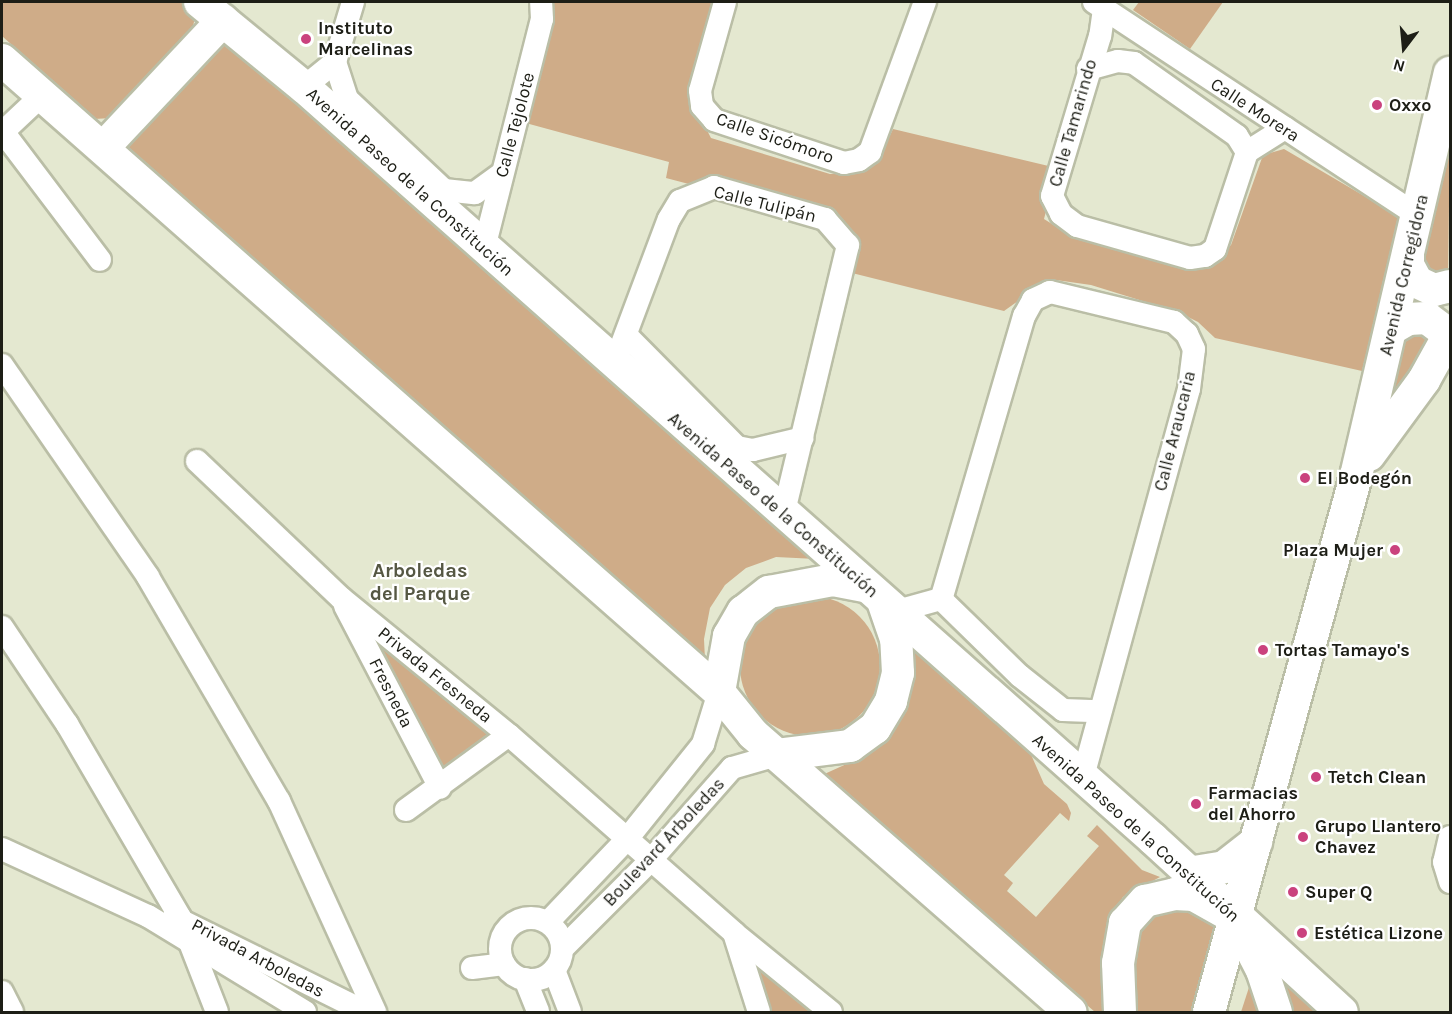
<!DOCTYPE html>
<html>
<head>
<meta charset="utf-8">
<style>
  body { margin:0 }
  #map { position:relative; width:1452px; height:1014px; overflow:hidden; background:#e4e8d0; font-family:Karla,sans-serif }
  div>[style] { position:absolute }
  .green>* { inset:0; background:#cfac88 }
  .round { border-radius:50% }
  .roads { filter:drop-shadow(2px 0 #babea6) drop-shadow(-2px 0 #babea6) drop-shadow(0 2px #babea6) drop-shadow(0 -2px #babea6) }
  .street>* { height:22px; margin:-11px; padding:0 11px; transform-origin:11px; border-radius:11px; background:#fff }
  .street>.ring { margin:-11px; padding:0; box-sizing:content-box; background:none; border:22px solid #fff; border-radius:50% }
  .secondary>* { height:32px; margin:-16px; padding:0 16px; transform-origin:16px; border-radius:16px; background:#fff }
  .dots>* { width:16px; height:16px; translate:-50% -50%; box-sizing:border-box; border:3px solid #fff; border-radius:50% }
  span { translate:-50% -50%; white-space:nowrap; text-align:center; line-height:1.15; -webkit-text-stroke:4.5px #fff; paint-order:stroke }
  .poi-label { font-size:18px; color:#1d1e16; font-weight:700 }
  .left { translate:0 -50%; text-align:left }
  .right { translate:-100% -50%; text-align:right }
  .street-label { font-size:18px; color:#1d1e16 }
  .neighbourhood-label { font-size:20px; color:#555743; font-weight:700 }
  .frame { position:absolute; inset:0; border:3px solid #1d1e16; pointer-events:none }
  .north { position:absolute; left:1374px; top:18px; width:60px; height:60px; -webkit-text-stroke:4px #fff; paint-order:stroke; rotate:196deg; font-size:16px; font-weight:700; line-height:24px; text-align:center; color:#1d1e16 }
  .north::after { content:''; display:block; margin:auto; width:21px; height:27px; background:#1d1e16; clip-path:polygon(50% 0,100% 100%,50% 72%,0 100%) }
</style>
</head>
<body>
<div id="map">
  <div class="green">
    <i style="clip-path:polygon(2px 2px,182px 2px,196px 13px,192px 31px,112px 118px,94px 119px,2px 36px)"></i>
    <i style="clip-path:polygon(547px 2px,717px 2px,698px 113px,711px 138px,830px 174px,855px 172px,880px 156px,893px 129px,1057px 168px,1044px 219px,1068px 234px,1166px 261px,1208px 265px,1231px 245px,1263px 155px,1284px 149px,1400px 217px,1362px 371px,1215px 338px,1198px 322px,1178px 312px,1091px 285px,1049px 279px,1004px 311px,852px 273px,829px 221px,666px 178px,669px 162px,522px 122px)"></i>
    <i style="clip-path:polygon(1139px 2px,1223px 2px,1190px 49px,1133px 10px)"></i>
    <i style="clip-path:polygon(223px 32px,816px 559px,776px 557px,746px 568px,725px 585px,710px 608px,704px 639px,705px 660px,122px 145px)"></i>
    <i style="clip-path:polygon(1450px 135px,1448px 276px,1436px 282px,1420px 264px)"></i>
    <i style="clip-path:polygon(1404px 334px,1437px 334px,1369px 448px)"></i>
    <i class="round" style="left:740px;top:596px;width:140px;height:140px"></i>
    <i style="clip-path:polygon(364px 620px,496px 734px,443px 775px)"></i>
    <i style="clip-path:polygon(912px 641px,1029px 750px,1044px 784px,1067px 804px,1071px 813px,1069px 821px,1060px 813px,1004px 875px,1013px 883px,1007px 891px,1036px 917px,1099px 846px,1087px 836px,1097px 825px,1142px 870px,1160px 877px,1123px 897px,1114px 912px,1111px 1012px,1095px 1012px,820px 776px,862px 757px,907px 708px)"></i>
    <i style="clip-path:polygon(1193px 904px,1224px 921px,1199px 1012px,1132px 1012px,1134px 929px,1160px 907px)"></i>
    <i style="clip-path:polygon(740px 946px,814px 1012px,762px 1012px)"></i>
    <i style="clip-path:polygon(1253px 975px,1265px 1012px,1241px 1012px)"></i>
    <i style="clip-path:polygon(1280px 976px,1324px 1012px,1286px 1012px)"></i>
  </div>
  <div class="roads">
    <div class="street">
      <i style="left:725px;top:2px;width:92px;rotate:105.7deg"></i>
      <i style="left:700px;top:91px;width:15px;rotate:82deg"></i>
      <i style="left:702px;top:106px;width:18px;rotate:49deg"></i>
      <i style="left:714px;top:120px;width:137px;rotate:18.3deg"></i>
      <i style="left:844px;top:163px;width:15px;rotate:-11deg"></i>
      <i style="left:859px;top:160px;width:14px;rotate:-36deg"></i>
      <i style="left:870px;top:152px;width:160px;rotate:-69.9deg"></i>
      <i style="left:1094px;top:2px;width:388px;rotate:33.4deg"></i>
      <i style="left:1104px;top:9px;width:27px;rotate:98deg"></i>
      <i style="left:1100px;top:36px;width:167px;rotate:106.7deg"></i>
      <i style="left:1052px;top:196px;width:20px;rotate:63deg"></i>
      <i style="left:1061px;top:214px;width:20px;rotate:37deg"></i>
      <i style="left:1077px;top:226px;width:117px;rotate:15.8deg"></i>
      <i style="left:1190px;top:258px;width:15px;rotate:-8deg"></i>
      <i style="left:1205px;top:256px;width:12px;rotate:-35deg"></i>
      <i style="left:1215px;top:249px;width:102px;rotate:-71.7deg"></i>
      <i style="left:1247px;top:152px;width:45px;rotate:-32.3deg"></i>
      <i style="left:335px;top:62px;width:39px;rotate:72deg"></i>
      <i style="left:347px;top:99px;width:133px;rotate:43.2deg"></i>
      <i style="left:444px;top:190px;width:31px;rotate:6deg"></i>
      <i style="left:475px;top:193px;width:32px;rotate:-36deg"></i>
      <i style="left:1088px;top:69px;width:31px;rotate:-15deg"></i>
      <i style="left:1118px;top:61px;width:16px;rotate:7deg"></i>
      <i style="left:1134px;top:63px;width:126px;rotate:35.3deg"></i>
      <i style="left:1237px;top:136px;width:19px;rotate:58deg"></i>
      <i style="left:304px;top:87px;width:40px;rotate:-39deg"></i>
      <i style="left:335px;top:62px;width:63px;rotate:-73.3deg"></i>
      <i style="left:40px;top:97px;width:47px;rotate:136.7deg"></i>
      <i style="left:6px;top:129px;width:8px;rotate:83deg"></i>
      <i style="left:7px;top:137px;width:154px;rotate:52.9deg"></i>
      <i style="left:484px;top:248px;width:236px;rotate:-75.8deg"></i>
      <i style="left:542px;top:19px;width:17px;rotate:-93deg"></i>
      <i style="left:626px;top:335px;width:158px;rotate:45.3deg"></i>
      <i style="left:737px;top:447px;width:16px;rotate:11deg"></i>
      <i style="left:753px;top:450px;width:51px;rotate:-13.5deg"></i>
      <i style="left:2px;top:365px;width:257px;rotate:55.4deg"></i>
      <i style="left:148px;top:577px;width:259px;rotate:59.7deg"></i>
      <i style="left:279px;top:801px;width:232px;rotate:65.5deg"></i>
      <i style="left:614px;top:365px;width:156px;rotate:-69.4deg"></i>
      <i style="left:669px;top:219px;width:21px;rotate:-59deg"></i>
      <i style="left:680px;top:201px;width:37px;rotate:-22deg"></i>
      <i style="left:714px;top:187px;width:116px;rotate:16.1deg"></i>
      <i style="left:825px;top:219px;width:35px;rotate:49deg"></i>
      <i style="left:848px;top:245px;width:278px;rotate:103.5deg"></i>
      <i style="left:197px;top:461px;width:199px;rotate:43.6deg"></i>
      <i style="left:341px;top:598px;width:217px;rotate:39.2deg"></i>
      <i style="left:509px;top:735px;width:300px;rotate:41.3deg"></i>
      <i style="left:734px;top:933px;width:125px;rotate:39.2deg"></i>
      <i style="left:345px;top:606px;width:205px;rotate:62.4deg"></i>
      <i style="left:894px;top:612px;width:49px;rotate:-15.5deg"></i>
      <i style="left:2px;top:627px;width:117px;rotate:56.2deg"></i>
      <i style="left:67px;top:724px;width:224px;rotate:59.7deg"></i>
      <i style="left:180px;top:917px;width:102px;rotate:68.7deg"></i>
      <i style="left:1082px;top:780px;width:405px;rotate:-74.7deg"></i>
      <i style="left:1189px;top:389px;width:40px;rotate:-82.9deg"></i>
      <i style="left:1194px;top:349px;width:17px;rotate:-115deg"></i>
      <i style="left:1187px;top:334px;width:18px;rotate:-137deg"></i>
      <i style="left:1174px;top:322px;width:128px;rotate:-166.4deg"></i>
      <i style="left:1050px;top:292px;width:19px;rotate:155deg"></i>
      <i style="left:1033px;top:300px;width:18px;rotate:119deg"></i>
      <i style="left:1024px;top:316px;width:295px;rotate:106.3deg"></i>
      <i style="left:941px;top:599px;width:110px;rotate:44.3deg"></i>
      <i style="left:1020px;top:676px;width:55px;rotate:38.3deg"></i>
      <i style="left:1063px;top:710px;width:35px;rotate:2deg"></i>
      <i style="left:406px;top:810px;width:127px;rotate:-36.1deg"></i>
      <i style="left:1450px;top:837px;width:26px;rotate:103deg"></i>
      <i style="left:1444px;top:862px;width:21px;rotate:73deg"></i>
      <i style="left:2px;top:849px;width:161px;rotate:24.7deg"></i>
      <i style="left:148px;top:916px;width:184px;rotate:31.4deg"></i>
      <i style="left:174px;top:917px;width:213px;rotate:26.4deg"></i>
      <i class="ring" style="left:500px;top:918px;width:40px;height:40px"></i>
      <i style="left:548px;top:922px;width:115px;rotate:-46.4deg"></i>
      <i style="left:627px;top:839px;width:122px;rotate:-51.3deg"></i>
      <i style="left:703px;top:744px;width:54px;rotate:-72.9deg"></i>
      <i style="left:734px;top:933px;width:83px;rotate:72.4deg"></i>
      <i style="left:563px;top:948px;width:123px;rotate:-45deg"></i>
      <i style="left:650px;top:861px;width:124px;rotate:-48.6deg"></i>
      <i style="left:732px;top:768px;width:47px;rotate:-16.1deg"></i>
      <i style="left:472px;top:968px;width:32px;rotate:-7deg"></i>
      <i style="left:554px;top:970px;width:45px;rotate:69.1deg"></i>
      <i style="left:525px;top:979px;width:35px;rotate:68deg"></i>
      <i style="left:2px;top:992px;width:22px;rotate:63deg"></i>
    </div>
    <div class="secondary">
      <i style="left:200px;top:2px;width:134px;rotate:39.3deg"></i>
      <i style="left:304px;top:87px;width:1134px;rotate:41.53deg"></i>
      <i style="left:1153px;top:839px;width:256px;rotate:42.5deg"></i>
      <i style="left:2px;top:60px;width:956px;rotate:41.39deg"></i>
      <i style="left:719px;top:692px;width:54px;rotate:51deg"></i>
      <i style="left:753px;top:734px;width:422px;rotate:41.2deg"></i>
      <i style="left:103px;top:148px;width:175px;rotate:-46.8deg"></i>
      <i style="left:1408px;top:255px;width:10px;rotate:90deg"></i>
      <i style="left:1408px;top:265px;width:19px;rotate:62deg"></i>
      <i style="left:1417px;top:282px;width:19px;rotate:25deg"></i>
      <i style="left:1434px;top:290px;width:16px;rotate:-14deg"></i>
      <i style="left:1391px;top:329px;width:20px;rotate:-30deg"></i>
      <i style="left:1408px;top:319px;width:19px;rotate:-3deg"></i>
      <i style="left:1427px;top:318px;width:20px;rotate:37deg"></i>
      <i style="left:1443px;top:330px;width:11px;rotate:63deg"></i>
      <i style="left:1369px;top:455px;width:93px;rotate:-53.7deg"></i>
      <i style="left:1424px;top:380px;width:54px;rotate:-61deg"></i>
      <i style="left:719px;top:692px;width:57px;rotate:-79.9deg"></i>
      <i style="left:729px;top:636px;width:28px;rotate:-60deg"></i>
      <i style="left:743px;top:612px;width:33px;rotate:-38deg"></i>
      <i style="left:769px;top:592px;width:65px;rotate:-10.6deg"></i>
      <i style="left:833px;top:580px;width:33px;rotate:11deg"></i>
      <i style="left:777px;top:755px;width:74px;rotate:-7deg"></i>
      <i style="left:850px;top:746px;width:31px;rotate:-36deg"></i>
      <i style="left:875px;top:728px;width:31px;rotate:-59deg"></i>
      <i style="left:891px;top:701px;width:29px;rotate:-76deg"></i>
      <i style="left:898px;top:673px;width:34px;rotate:-93deg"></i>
      <i style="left:896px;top:639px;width:37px;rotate:-109deg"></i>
      <i style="left:1188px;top:873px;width:36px;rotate:-9deg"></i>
      <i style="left:1224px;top:867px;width:41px;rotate:-38deg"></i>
      <i style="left:1120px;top:1012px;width:49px;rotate:-92.3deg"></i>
      <i style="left:1118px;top:963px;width:41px;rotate:-80.1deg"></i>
      <i style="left:1125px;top:923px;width:30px;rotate:-48deg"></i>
      <i style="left:1145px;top:901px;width:31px;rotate:-13deg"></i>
      <i style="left:1175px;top:894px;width:19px;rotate:3deg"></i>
      <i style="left:1194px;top:895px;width:47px;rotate:29.3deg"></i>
      <i style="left:1235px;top:918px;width:59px;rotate:62.6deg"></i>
      <i style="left:1262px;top:970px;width:44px;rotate:71.6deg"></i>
      <i style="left:1209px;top:1012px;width:556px;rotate:-74.66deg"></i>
      <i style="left:1356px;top:476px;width:414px;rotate:-76.9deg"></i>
    </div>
  </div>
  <div class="dots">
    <i style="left:306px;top:39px;background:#ca427e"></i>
    <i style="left:1377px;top:105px;background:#ca427e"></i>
    <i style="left:1305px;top:478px;background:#ca427e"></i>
    <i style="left:1395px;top:550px;background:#ca427e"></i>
    <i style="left:1263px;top:650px;background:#ca427e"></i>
    <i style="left:1316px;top:777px;background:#ca427e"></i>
    <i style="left:1196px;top:804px;background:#ca427e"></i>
    <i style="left:1303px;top:837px;background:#ca427e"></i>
    <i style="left:1293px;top:892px;background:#ca427e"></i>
    <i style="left:1302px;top:933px;background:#ca427e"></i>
  </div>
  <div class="poi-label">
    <span class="left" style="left:318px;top:39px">Instituto<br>Marcelinas</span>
    <span class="left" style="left:1389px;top:105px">Oxxo</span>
    <span class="left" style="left:1317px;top:478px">El Bodegón</span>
    <span class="right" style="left:1383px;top:550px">Plaza Mujer</span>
    <span class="left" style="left:1275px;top:650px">Tortas Tamayo's</span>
    <span class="left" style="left:1328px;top:777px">Tetch Clean</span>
    <span class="left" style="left:1208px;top:804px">Farmacias<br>del Ahorro</span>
    <span class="left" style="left:1315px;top:837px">Grupo Llantero<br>Chavez</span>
    <span class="left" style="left:1305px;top:892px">Super Q</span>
    <span class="left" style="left:1314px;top:933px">Estética Lizone</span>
  </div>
  <div class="street-label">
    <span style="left:1255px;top:110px;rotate:33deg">Calle Morera</span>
    <span style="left:1073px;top:123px;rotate:-74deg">Calle Tamarindo</span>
    <span style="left:515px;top:125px;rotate:-75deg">Calle Tejolote</span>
    <span style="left:775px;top:138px;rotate:19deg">Calle Sicómoro</span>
    <span style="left:410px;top:182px;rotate:42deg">Avenida Paseo de la Constitución</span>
    <span style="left:765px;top:204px;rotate:14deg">Calle Tulipán</span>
    <span style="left:1404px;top:275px;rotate:-77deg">Avenida Corregidora</span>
    <span style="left:1175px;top:431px;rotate:-76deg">Calle Araucaria</span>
    <span style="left:773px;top:505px;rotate:41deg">Avenida Paseo de la Constitución</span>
    <span style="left:435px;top:675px;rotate:39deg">Privada Fresneda</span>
    <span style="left:391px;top:693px;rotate:63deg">Fresneda</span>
    <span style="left:1136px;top:828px;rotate:42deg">Avenida Paseo de la Constitución</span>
    <span style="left:664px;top:842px;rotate:-47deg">Boulevard Arboledas</span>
    <span style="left:258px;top:958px;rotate:28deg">Privada Arboledas</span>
  </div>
  <div class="neighbourhood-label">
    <span style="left:420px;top:582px">Arboledas<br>del Parque</span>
  </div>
  <div class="frame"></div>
  <div class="north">N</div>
</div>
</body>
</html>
